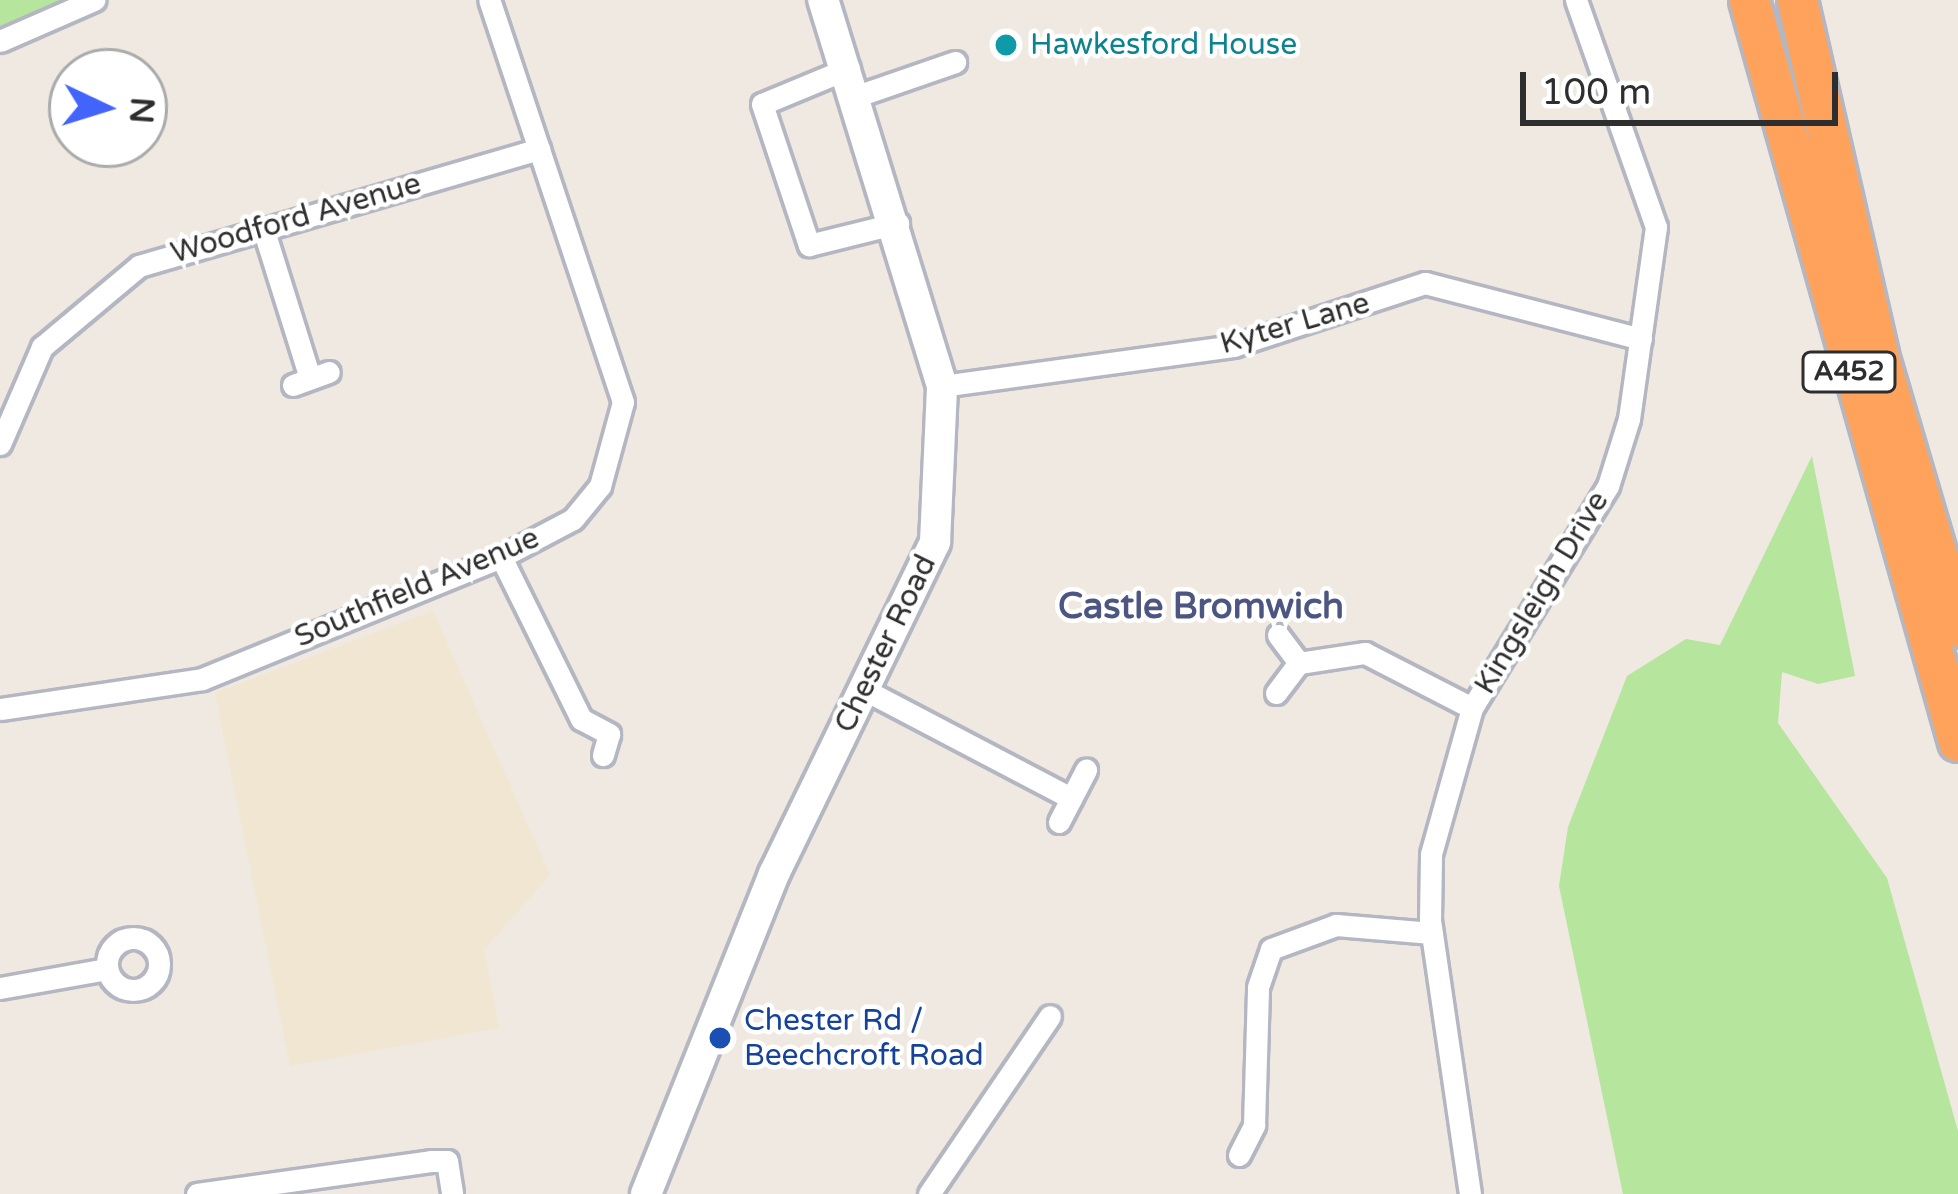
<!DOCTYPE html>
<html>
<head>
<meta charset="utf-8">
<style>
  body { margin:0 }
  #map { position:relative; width:1958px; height:1194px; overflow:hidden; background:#efe9e1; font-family:"Varela Round",sans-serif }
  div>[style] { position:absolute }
  .education>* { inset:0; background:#f0e6d1 }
  .green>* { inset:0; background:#b6e59e }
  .roads { filter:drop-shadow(3px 0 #b4b7c1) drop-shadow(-3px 0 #b4b7c1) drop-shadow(0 3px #b4b7c1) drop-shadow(0 -3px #b4b7c1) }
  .street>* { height:21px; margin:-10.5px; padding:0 10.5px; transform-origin:10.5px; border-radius:10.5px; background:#fff }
  .street>.ring { margin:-10.5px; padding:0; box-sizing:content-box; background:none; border:21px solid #fff; border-radius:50% }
  .secondary>* { height:30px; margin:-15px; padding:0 15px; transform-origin:15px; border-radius:15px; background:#fff }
  .highway>* { height:39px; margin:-19.5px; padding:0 19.5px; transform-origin:19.5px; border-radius:19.5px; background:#ffa35c }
  .dots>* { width:33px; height:33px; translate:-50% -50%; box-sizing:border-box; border:6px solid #fff; border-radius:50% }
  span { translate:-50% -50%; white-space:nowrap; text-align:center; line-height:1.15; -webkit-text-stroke:9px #fff; paint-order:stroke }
  .shield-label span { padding:3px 9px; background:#fff; border:3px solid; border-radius:9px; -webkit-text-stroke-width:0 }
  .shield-label { font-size:27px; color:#2e2e2e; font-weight:700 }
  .culture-label { font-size:30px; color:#0d838f }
  .left { translate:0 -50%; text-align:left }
  .street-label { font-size:30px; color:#2e2e2e }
  .transit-label { font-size:30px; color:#164399 }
  .quarter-label { font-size:36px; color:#4d5680; font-weight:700 }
  .north { position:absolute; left:48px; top:48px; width:120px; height:120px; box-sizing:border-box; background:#fff; border:3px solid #ababab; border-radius:50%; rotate:94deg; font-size:33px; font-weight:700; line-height:48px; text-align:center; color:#2e2e2e }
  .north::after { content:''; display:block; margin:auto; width:42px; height:54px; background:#4264fb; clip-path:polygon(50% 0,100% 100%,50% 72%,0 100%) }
  .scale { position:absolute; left:1520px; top:72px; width:318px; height:54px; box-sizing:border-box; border:6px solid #2e2e2e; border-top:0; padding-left:15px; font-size:36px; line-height:42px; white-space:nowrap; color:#2e2e2e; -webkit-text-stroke:9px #fff; paint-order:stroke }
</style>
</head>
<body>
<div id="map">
  <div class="education">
    <i style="clip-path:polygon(433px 611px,550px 875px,484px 950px,499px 1028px,290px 1066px,215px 693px)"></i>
  </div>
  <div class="green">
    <i style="clip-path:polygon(0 0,62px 0,0 28px)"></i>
    <i style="clip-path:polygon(1812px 456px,1855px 676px,1818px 684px,1782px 672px,1778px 723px,1887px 878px,1958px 1131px,1958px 1194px,1623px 1194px,1559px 886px,1568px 827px,1627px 676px,1686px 639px,1720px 645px)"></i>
  </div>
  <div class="roads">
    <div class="street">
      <i style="left:0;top:41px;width:103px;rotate:-23.6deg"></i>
      <i style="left:849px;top:68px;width:94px;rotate:157.5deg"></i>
      <i style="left:762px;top:104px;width:149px;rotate:71.6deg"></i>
      <i style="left:809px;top:245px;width:92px;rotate:-13.9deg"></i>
      <i style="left:857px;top:96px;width:104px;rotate:-19.1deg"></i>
      <i style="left:263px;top:228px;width:157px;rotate:72.6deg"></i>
      <i style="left:293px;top:385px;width:38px;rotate:-20deg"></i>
      <i style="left:942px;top:386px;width:294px;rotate:-7.8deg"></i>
      <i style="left:1233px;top:346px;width:202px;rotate:-18.2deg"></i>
      <i style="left:1425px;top:283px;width:223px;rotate:14.5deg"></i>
      <i style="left:0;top:444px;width:106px;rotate:-66.6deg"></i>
      <i style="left:42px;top:347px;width:126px;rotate:-39.9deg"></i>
      <i style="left:139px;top:266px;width:417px;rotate:-16.3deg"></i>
      <i style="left:501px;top:557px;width:181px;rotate:63.7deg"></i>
      <i style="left:581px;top:719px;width:32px;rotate:28deg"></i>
      <i style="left:609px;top:734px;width:22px;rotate:106deg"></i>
      <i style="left:1278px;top:635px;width:35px;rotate:53deg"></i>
      <i style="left:865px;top:690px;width:233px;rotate:27.7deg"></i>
      <i style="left:1276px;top:693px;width:38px;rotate:-53deg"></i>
      <i style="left:1299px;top:663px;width:67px;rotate:-8.6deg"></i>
      <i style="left:1365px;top:653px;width:120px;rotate:27.2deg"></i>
      <i style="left:0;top:709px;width:204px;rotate:-8.4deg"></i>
      <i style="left:202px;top:679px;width:323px;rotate:-22.2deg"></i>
      <i style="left:501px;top:557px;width:81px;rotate:-27.8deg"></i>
      <i style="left:573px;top:519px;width:43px;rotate:-50.7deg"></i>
      <i style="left:600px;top:486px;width:87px;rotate:-74.7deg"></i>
      <i style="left:623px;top:402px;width:424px;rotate:-108.4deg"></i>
      <i style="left:1059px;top:822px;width:59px;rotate:-62.6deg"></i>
      <i class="ring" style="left:107px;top:938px;width:31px;height:31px"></i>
      <i style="left:0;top:988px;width:109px;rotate:-10.1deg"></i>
      <i style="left:1239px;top:1155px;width:34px;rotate:-63deg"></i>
      <i style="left:1254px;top:1125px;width:138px;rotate:-88.3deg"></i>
      <i style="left:1258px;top:987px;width:40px;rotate:-71.1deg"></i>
      <i style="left:1271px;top:949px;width:69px;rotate:-20.3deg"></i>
      <i style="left:1336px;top:925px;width:96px;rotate:4.8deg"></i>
      <i style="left:197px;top:1194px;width:236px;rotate:-8deg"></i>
      <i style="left:431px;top:1161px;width:16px"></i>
      <i style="left:447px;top:1161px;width:33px;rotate:81deg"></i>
      <i style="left:929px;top:1194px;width:215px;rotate:-55.8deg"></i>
      <i style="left:1470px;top:1194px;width:277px;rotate:-98.3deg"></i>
      <i style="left:1430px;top:920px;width:66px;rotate:-89.1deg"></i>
      <i style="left:1431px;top:854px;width:152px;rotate:-74.3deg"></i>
      <i style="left:1472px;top:708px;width:260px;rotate:-58.5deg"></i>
      <i style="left:1608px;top:486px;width:70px;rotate:-72.6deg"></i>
      <i style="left:1629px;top:419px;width:194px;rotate:-82deg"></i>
      <i style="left:1656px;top:227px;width:241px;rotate:-109.4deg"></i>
    </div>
    <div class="secondary">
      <i style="left:646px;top:1194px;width:345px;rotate:-68.2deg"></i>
      <i style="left:774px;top:874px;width:369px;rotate:-64.1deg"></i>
      <i style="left:935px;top:542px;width:156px;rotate:-87.4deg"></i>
      <i style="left:942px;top:386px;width:404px;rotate:-107.1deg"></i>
    </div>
    <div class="highway">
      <i style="left:1749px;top:0;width:770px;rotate:74.25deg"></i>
      <i style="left:1797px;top:0;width:364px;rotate:77.1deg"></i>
      <i style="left:1878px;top:355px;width:283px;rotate:73.6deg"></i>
    </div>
  </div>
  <div class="dots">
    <i style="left:1006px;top:45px;background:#0f9aa8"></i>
    <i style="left:720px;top:1038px;background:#1a4fb4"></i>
  </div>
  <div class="shield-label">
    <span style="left:1849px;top:372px">A452</span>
  </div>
  <div class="culture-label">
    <span class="left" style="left:1030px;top:45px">Hawkesford House</span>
  </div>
  <div class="street-label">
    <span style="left:296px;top:219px;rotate:-16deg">Woodford Avenue</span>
    <span style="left:1295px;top:324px;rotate:-16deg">Kyter Lane</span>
    <span style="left:417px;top:588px;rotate:-23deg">Southfield Avenue</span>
    <span style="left:1542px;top:593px;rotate:-59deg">Kingsleigh Drive</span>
    <span style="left:886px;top:644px;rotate:-64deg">Chester Road</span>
  </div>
  <div class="transit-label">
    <span class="left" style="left:744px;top:1038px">Chester Rd /<br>Beechcroft Road</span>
  </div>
  <div class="quarter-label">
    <span style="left:1201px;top:607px">Castle Bromwich</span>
  </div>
  <div class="north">N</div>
  <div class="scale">100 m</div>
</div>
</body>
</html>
